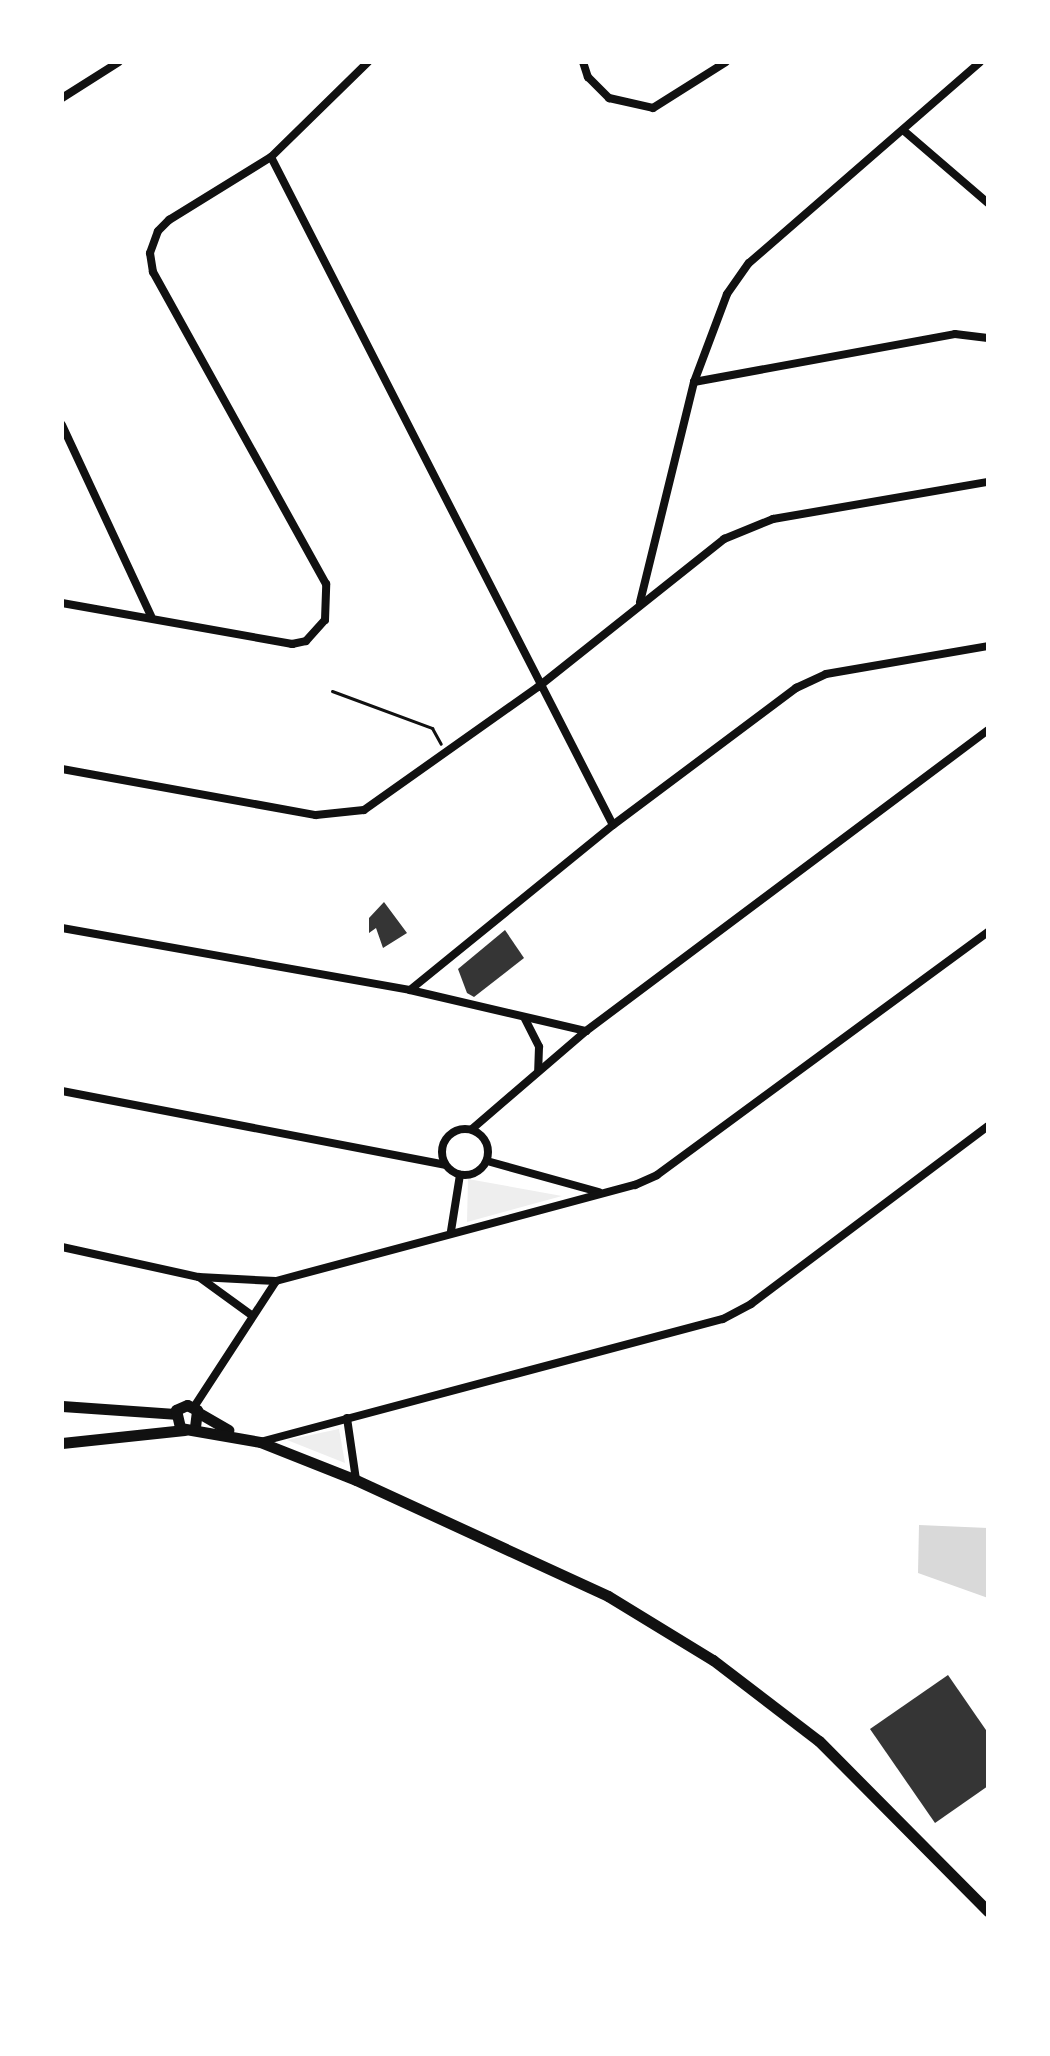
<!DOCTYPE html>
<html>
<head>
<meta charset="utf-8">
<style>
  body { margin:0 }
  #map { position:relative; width:1050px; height:2056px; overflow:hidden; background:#fff; font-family:"DM Sans",sans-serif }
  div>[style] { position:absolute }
  .green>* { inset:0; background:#eee }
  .water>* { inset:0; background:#d9d9d9 }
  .building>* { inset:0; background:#353535 }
  .path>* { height:3px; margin:-1.5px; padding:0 1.5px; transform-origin:1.5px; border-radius:1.5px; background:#111 }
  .minor>* { height:8px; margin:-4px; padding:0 4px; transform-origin:4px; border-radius:4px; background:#111 }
  .minor>.ring { margin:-4px; padding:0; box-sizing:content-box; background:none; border:8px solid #111; border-radius:50% }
  .tertiary>* { height:11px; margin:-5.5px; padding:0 5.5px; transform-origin:5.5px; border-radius:5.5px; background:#111 }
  span { translate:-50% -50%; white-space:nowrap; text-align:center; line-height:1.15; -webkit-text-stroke:8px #fff; paint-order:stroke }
  .frame { position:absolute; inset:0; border:64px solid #fff; pointer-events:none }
</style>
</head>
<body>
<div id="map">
  <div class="green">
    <i style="clip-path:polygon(468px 1179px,562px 1196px,467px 1222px)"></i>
    <i style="clip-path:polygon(339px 1429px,345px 1463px,287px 1440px)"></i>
  </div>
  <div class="water">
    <i style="clip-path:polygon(919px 1525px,988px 1528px,988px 1598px,918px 1573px)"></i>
  </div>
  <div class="building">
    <i style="clip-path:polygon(384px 902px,407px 933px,383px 948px,376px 928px,369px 933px,369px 918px)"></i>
    <i style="clip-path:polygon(505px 930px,524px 958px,474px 997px,467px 993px,458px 969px)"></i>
    <i style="clip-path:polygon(948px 1675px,988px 1733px,988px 1786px,935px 1823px,870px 1729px)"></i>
  </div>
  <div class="path">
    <i style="left:332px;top:691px;width:107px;rotate:20.3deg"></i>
    <i style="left:432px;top:728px;width:18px;rotate:61deg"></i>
  </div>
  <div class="minor">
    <i style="left:583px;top:62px;width:16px;rotate:72deg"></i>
    <i style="left:588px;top:77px;width:30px;rotate:45deg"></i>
    <i style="left:609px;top:98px;width:45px;rotate:12.8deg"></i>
    <i style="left:653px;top:108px;width:86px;rotate:-32.2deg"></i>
    <i style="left:62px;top:98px;width:67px;rotate:-32.3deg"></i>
    <i style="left:903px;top:130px;width:112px;rotate:40.7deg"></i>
    <i style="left:271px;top:157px;width:750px;rotate:62.89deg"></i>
    <i style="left:694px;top:382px;width:265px;rotate:-10.4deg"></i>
    <i style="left:955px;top:334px;width:33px;rotate:7deg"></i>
    <i style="left:62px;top:425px;width:211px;rotate:65deg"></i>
    <i style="left:640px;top:602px;width:227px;rotate:-76.2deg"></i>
    <i style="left:694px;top:382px;width:94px;rotate:-69.4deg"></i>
    <i style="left:727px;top:294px;width:38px;rotate:-55deg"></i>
    <i style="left:749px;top:263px;width:306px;rotate:-41deg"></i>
    <i style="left:62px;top:603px;width:234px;rotate:10.1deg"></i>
    <i style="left:292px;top:644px;width:14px;rotate:-12deg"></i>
    <i style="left:306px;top:641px;width:28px;rotate:-48deg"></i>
    <i style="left:325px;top:620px;width:36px;rotate:-88deg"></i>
    <i style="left:326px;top:584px;width:357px;rotate:-119deg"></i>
    <i style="left:153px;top:272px;width:19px;rotate:-99deg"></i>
    <i style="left:150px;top:253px;width:23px;rotate:-70deg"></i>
    <i style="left:158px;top:231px;width:16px;rotate:-45deg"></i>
    <i style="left:169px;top:220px;width:120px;rotate:-31.7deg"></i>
    <i style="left:271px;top:157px;width:136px;rotate:-44.4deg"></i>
    <i style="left:62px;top:769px;width:258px;rotate:10.3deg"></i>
    <i style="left:316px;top:815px;width:48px;rotate:-5.9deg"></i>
    <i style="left:364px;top:810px;width:213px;rotate:-35.3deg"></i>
    <i style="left:538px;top:687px;width:238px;rotate:-38.5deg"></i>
    <i style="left:724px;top:539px;width:53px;rotate:-22.2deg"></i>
    <i style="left:773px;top:519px;width:218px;rotate:-9.8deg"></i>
    <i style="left:62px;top:928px;width:353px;rotate:10.1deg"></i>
    <i style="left:410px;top:990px;width:181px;rotate:13.1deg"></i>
    <i style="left:410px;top:990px;width:262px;rotate:-39.1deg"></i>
    <i style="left:613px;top:825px;width:229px;rotate:-36.8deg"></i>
    <i style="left:796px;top:688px;width:33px;rotate:-25deg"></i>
    <i style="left:826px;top:674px;width:164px;rotate:-9.8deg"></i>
    <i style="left:525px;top:1019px;width:31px;rotate:63deg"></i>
    <i style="left:539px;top:1047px;width:23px;rotate:92deg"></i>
    <i style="left:62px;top:1091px;width:390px;rotate:10.9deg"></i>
    <i class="ring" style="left:442px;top:1129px;width:38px;height:38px"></i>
    <i style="left:472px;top:1129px;width:150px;rotate:-40.7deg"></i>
    <i style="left:586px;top:1031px;width:502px;rotate:-36.82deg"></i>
    <i style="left:487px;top:1161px;width:116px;rotate:15.5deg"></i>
    <i style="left:451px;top:1231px;width:57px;rotate:-80.9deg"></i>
    <i style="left:62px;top:1247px;width:140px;rotate:12.4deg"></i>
    <i style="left:199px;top:1277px;width:77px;rotate:3deg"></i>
    <i style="left:276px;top:1281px;width:372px;rotate:-15deg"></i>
    <i style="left:635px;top:1185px;width:24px;rotate:-24deg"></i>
    <i style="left:657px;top:1175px;width:411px;rotate:-36.3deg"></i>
    <i style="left:199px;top:1277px;width:63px;rotate:36deg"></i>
    <i style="left:194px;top:1407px;width:150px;rotate:-56.9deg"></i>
    <i style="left:347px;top:1418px;width:63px;rotate:81.7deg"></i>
    <i style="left:260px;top:1442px;width:479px;rotate:-14.9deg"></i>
    <i style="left:723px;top:1319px;width:32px;rotate:-28deg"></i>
    <i style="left:751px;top:1304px;width:296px;rotate:-36.9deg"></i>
  </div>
  <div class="tertiary">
    <i style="left:62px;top:1406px;width:113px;rotate:4deg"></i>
    <i style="left:199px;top:1413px;width:34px;rotate:30deg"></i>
    <i style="left:195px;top:1427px;width:17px;rotate:-83deg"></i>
    <i style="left:197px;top:1410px;width:11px;rotate:-153deg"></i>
    <i style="left:187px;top:1405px;width:12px;rotate:156deg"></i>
    <i style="left:176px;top:1410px;width:18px;rotate:77deg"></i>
    <i style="left:180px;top:1428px;width:81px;rotate:9.9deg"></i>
    <i style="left:260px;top:1442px;width:103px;rotate:21.6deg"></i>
    <i style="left:356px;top:1480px;width:277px;rotate:24.7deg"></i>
    <i style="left:608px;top:1596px;width:123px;rotate:31.4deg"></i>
    <i style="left:713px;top:1660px;width:133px;rotate:37.4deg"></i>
    <i style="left:819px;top:1741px;width:240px;rotate:45.2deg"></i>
    <i style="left:62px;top:1443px;width:123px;rotate:-6.1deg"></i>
  </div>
  <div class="frame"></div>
</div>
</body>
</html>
